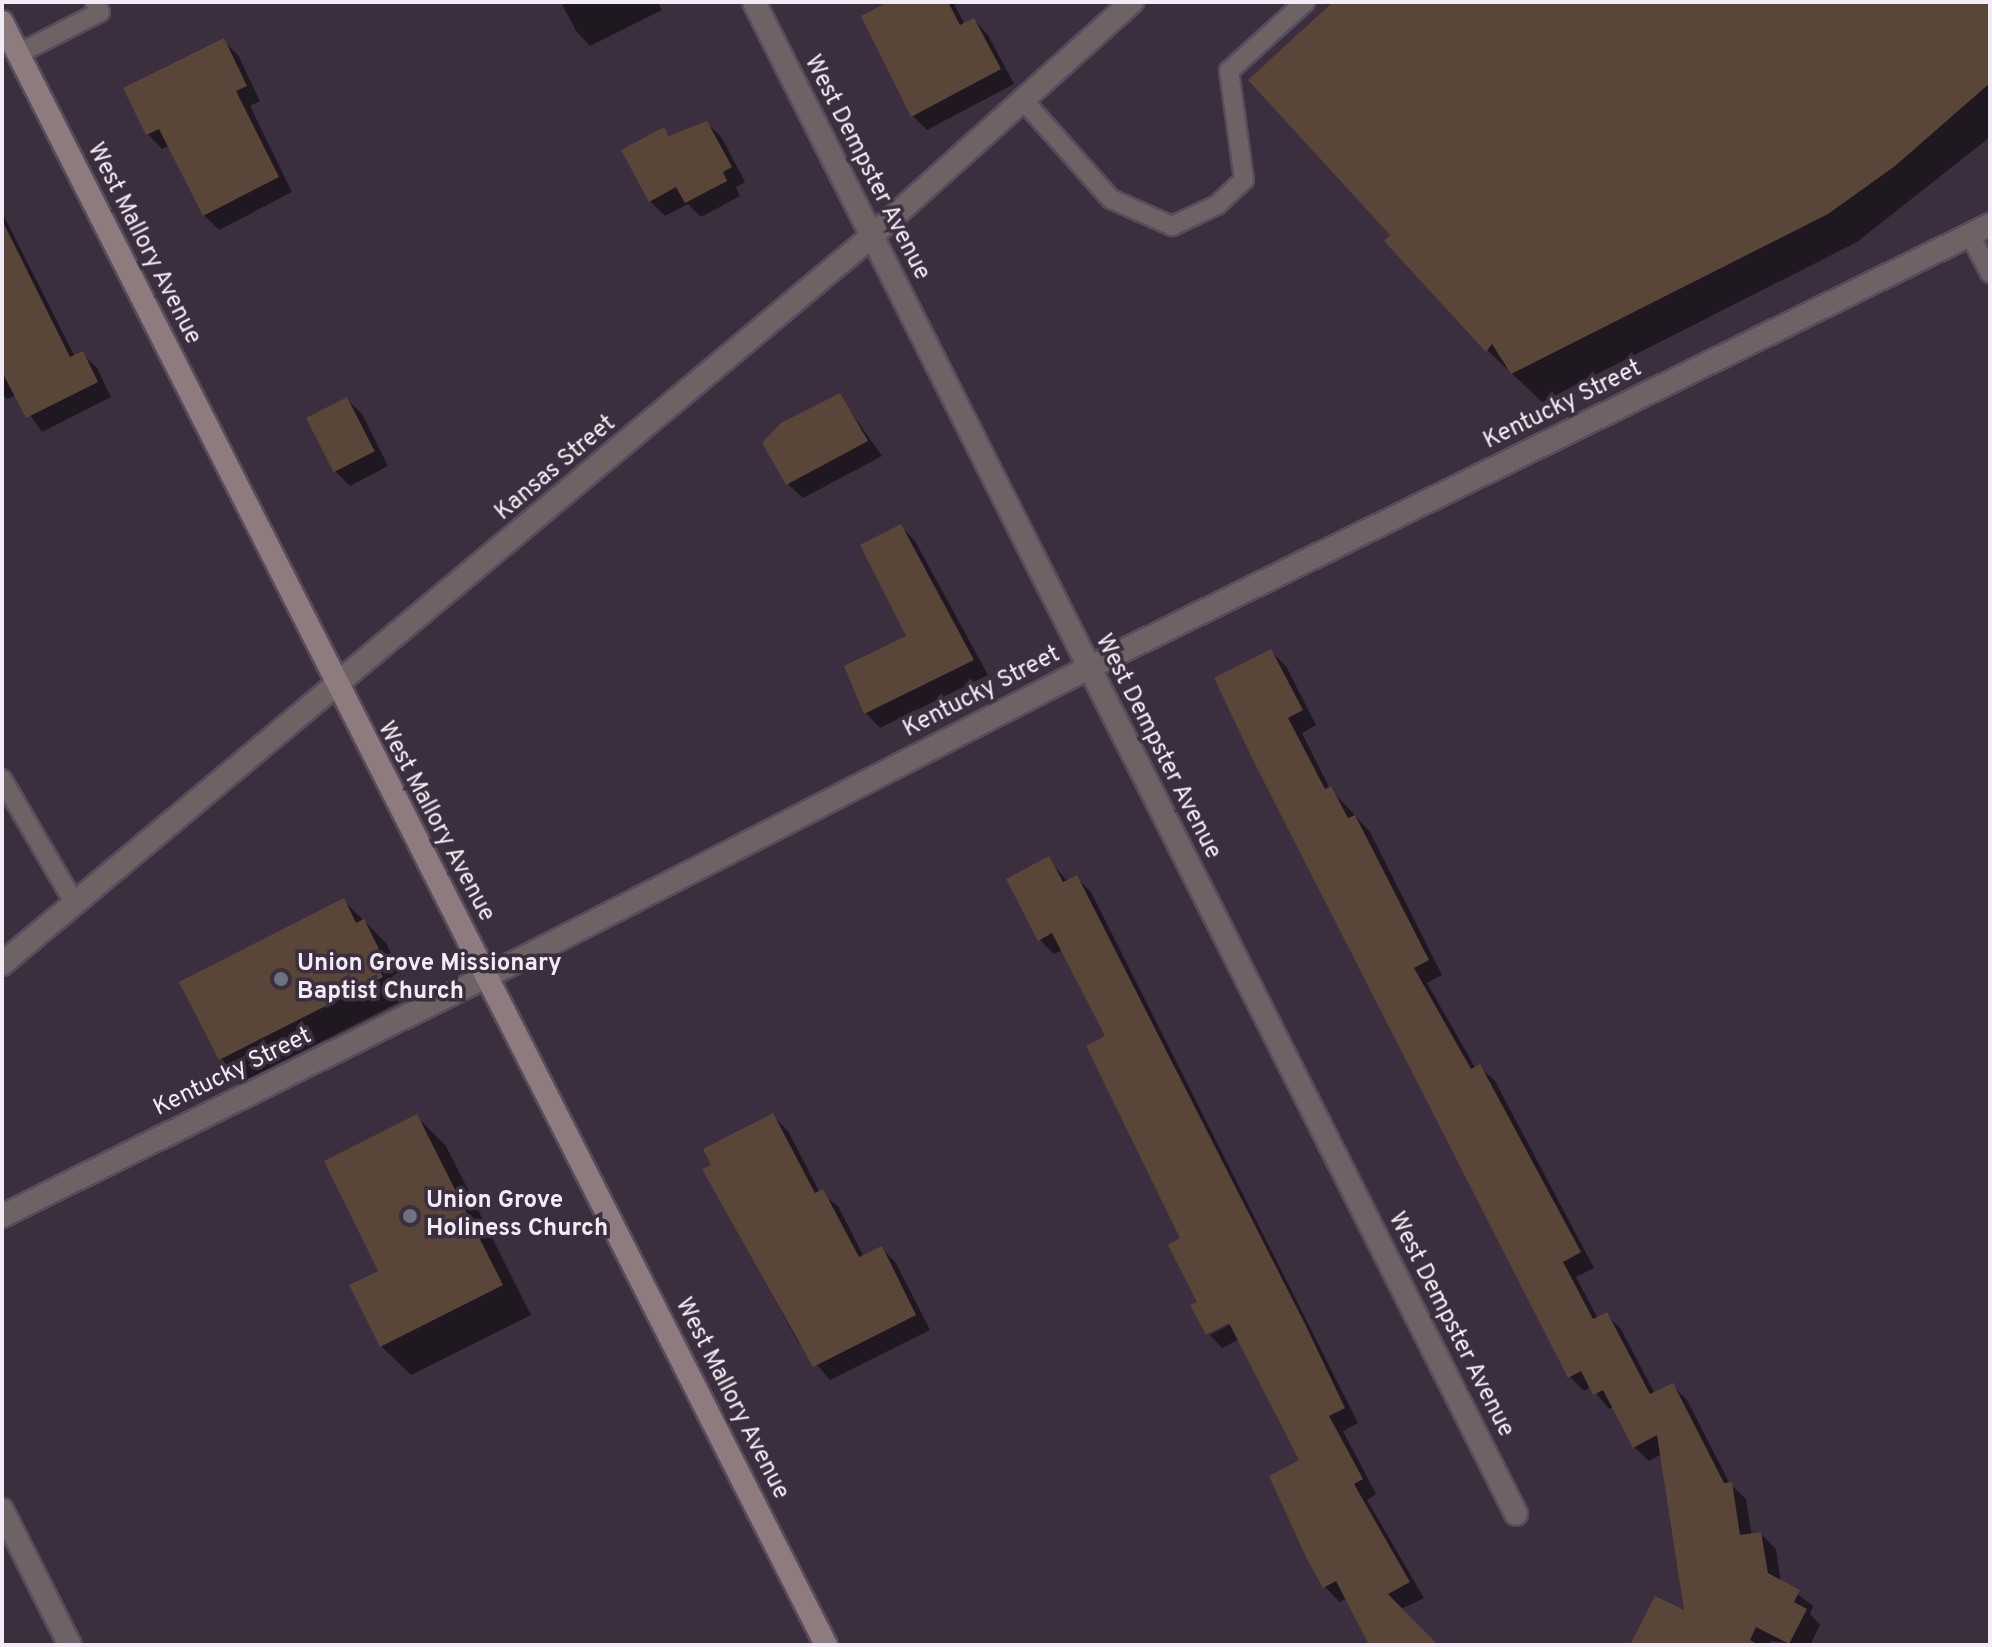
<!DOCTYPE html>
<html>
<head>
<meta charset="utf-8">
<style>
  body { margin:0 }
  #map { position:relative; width:1992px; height:1647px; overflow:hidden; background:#3b2e3f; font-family:Overpass,sans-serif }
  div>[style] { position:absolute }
  .shadow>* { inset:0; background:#0007 }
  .building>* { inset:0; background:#5a4639; transform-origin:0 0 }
  .roads { filter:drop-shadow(2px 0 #584c5c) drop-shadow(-2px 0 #584c5c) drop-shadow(0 2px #584c5c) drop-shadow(0 -2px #584c5c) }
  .service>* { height:18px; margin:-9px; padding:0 9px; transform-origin:9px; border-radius:9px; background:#6e6264 }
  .minor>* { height:22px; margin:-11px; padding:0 11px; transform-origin:11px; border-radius:11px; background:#6e6264 }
  .tertiary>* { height:22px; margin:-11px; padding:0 11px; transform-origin:11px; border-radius:11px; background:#6e6264 }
  .secondary>* { height:22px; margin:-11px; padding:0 11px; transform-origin:11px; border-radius:11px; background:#8e7b7e }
  .dots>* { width:22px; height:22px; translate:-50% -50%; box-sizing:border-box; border:4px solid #3b2e3f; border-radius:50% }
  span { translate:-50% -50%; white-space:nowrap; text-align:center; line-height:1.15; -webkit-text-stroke:7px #3b2e3f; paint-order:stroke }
  .street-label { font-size:24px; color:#f3ebf6 }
  .poi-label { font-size:24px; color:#f3ebf6; font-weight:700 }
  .left { translate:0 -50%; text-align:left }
  .frame { position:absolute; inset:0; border:4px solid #f3ebf6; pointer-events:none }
</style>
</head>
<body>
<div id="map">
  <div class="shadow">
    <i style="clip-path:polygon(561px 2px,658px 2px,662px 10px,590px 46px,576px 31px)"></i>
    <i style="clip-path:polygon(892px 2px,953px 2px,965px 25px,974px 20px,988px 35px,1014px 84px,927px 130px,913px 116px)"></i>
    <i style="clip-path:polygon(1336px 2px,1990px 2px,1990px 137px,1857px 242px,1542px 402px,1487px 350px,1393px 235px)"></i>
    <i style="clip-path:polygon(223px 41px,238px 55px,260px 101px,250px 106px,292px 192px,219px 230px,204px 215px,170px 145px,162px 149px,148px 134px)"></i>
    <i style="clip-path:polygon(707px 123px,722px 138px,745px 182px,736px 187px,740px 196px,701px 217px,688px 204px,665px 216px,650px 201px,664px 129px,671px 137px)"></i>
    <i style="clip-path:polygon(2px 212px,75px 357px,82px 353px,97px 368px,111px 397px,42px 432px,16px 395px,7px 399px,2px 394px)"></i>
    <i style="clip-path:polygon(839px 395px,882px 456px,803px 498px,788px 484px)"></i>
    <i style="clip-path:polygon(347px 399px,362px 414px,388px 466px,350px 486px,335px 471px)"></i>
    <i style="clip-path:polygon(900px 526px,915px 541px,988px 675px,880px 728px,866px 713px,847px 667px,909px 637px)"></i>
    <i style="clip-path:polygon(1271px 652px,1286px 666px,1316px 725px,1302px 733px,1329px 787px,1370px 832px,1442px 975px,1427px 983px,1476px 1069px,1480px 1067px,1495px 1081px,1594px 1268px,1576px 1277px,1598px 1319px,1606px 1314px,1621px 1329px,1655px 1394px,1672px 1385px,1687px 1400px,1730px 1484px,1746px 1499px,1752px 1536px,1761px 1534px,1776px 1549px,1781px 1582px,1813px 1606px,1810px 1614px,1820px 1625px,1810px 1645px,1771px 1641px,1769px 1645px,1632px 1645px,1687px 1613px,1662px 1454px,1649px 1461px,1634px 1447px,1614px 1407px,1609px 1409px,1591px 1387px,1584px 1391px,1569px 1376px,1217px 679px)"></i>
    <i style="clip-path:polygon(evenodd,1048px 859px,1068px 882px,1077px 878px,1091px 892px,1358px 1423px,1343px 1431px,1376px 1494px,1367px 1500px,1424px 1598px,1401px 1609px,1436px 1645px,1369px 1645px,1347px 1598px,1340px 1602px,1325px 1587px,1309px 1558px,1302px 1461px,1240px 1339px,1222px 1348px,1208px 1333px,1183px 1239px,1108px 1037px,1063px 950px,1054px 954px,1039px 939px,1048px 859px,1237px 1317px,1239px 1320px,1210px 1335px,1210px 1330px,1237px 1317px)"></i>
    <i style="clip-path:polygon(343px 900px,386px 943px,400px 972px,392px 976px,403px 1000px,243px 1081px,221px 1059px,182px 982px)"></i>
    <i style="clip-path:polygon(773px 1116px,788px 1131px,820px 1193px,838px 1206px,864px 1257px,882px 1248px,896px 1263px,930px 1330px,830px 1380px,798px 1342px,705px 1170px)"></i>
    <i style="clip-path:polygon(417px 1117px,446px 1146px,531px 1315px,411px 1375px,381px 1346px,381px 1272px)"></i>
  </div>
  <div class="building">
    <i style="clip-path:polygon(888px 2px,948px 2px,960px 25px,974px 18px,1001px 69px,911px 117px,861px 16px)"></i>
    <i style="clip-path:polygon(1333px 2px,1990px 2px,1990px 83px,1895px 166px,1828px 214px,1511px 374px,1492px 344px,1486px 352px,1384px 241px,1390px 235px,1248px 80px)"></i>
    <i style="clip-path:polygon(224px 38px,247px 86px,236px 91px,279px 177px,203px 216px,159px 129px,146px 135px,123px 88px)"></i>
    <i style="clip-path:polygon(707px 121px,732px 167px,723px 172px,727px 181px,685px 203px,676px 187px,649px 202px,621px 150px,664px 127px,669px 136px)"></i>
    <i style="clip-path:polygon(2px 220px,70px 357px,83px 351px,98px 382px,26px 418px,2px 372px)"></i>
    <i style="clip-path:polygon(840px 393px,868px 441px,786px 485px,762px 443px,781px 423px)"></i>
    <i style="left:347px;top:397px;width:61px;height:46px;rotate:63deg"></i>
    <i style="clip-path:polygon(901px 524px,974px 660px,864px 714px,844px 666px,906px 636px,860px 545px)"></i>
    <i style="clip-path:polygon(1271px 649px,1303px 710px,1288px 718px,1325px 789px,1331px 786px,1348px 818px,1355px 815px,1429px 960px,1414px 968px,1471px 1069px,1480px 1064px,1581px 1252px,1563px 1262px,1593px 1319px,1607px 1312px,1650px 1394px,1673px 1383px,1724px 1483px,1732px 1482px,1740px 1535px,1761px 1532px,1768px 1573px,1800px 1590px,1794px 1602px,1807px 1609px,1789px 1644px,1756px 1627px,1750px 1640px,1759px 1645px,1630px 1645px,1655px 1596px,1684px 1610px,1657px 1435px,1633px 1448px,1603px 1390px,1593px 1395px,1581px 1371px,1568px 1378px,1254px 762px,1214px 678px)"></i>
    <i style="clip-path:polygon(1049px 856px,1063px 882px,1077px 875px,1305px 1324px,1345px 1408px,1329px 1416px,1363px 1479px,1354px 1484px,1410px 1582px,1388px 1594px,1438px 1645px,1369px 1645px,1336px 1581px,1323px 1588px,1307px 1559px,1269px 1476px,1299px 1460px,1229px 1323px,1206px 1335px,1190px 1305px,1197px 1302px,1168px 1245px,1180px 1238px,1086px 1046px,1105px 1036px,1052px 933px,1038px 941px,1006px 879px)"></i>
    <i style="clip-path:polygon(344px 898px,356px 923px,364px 919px,379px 949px,371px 954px,383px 977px,219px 1060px,179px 982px)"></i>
    <i style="clip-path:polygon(773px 1113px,815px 1193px,823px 1189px,859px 1257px,882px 1246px,916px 1315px,813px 1367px,702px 1169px,711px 1165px,703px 1149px)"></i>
    <i style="clip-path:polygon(417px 1114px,503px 1285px,380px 1347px,349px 1285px,378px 1271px,324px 1161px)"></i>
  </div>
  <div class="roads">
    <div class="service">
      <i style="left:18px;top:54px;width:92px;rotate:-27.1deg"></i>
      <i style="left:100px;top:12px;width:11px;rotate:-117deg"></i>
      <i style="left:1023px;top:100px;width:132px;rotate:48.4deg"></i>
      <i style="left:1111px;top:199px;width:67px;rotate:23.9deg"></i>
      <i style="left:1172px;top:226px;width:50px;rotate:-25deg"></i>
      <i style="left:1217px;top:205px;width:37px;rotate:-43deg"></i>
      <i style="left:1244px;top:180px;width:110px;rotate:-97.8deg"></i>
      <i style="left:1229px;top:71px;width:103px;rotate:-42.2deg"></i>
      <i style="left:1970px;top:235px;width:43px;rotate:62.2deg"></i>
      <i style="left:2px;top:779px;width:145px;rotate:59.7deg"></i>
    </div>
    <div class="minor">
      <i style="left:754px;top:2px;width:1693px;rotate:63.25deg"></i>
      <i style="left:2px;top:1216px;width:540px;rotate:-26.28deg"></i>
      <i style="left:486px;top:977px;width:677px;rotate:-27.17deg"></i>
      <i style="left:1088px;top:668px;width:1005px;rotate:-26.16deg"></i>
      <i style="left:2px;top:1510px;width:151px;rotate:63.3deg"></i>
    </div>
    <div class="tertiary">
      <i style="left:2px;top:964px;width:1134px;rotate:-39.92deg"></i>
      <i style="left:872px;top:236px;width:350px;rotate:-42deg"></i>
    </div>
    <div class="secondary">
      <i style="left:2px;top:22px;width:1820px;rotate:63.08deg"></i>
    </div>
  </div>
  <div class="dots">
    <i style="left:281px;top:979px;background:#6b7280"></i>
    <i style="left:410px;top:1216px;background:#6b7280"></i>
  </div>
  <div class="street-label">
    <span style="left:866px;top:168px;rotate:63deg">West Dempster Avenue</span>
    <span style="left:143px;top:244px;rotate:63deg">West Mallory Avenue</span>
    <span style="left:1563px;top:406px;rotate:-26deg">Kentucky Street</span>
    <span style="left:556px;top:469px;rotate:-40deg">Kansas Street</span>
    <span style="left:982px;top:693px;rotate:-27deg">Kentucky Street</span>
    <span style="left:1157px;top:747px;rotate:63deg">West Dempster Avenue</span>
    <span style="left:435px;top:822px;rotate:62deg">West Mallory Avenue</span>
    <span style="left:233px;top:1073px;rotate:-26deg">Kentucky Street</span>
    <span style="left:1450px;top:1325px;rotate:63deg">West Dempster Avenue</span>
    <span style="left:731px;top:1399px;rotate:63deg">West Mallory Avenue</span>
  </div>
  <div class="poi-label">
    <span class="left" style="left:297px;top:979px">Union Grove Missionary<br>Baptist Church</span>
    <span class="left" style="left:426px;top:1216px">Union Grove<br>Holiness Church</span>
  </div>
  <div class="frame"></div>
</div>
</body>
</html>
